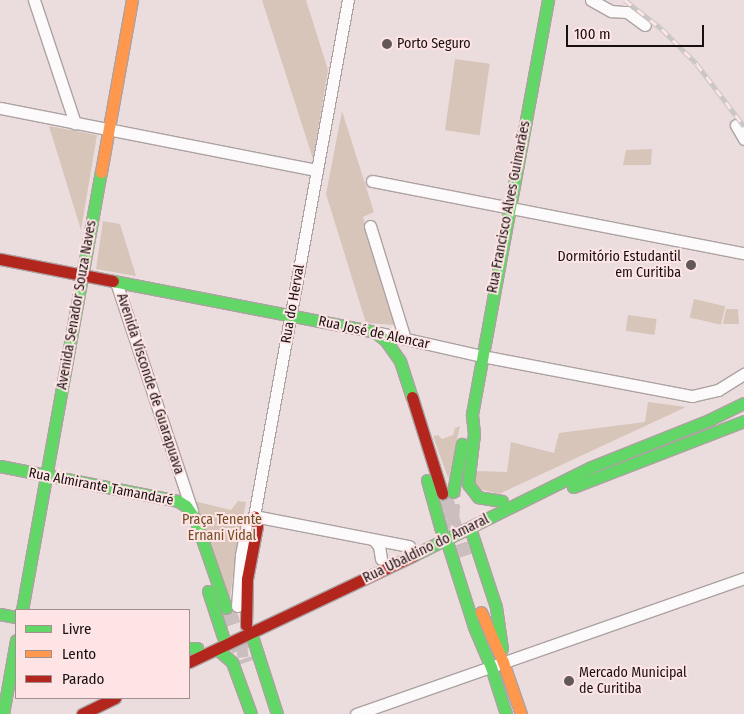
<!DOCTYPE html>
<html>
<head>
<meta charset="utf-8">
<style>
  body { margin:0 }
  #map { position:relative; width:744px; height:714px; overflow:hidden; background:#ebdddd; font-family:"Fira Sans Condensed",sans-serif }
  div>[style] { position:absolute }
  .green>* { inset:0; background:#d7c5ba; transform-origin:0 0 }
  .street-tunnel>* { height:11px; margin-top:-5.5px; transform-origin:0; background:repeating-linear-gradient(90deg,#cbbebe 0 11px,transparent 0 16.5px) }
  .secondary-tunnel>* { height:16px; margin-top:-8px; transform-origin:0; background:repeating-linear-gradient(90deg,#cbbebe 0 16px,transparent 0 24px) }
  .primary-tunnel>* { height:18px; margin-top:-9px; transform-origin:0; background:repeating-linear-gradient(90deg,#cbbebe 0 18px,transparent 0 27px) }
  .roads { filter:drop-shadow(1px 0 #ada2a2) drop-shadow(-1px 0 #ada2a2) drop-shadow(0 1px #ada2a2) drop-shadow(0 -1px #ada2a2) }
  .street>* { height:11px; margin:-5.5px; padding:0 5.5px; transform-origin:5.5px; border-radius:5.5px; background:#fcfafa }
  .fast>* { height:11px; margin:-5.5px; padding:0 5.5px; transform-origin:5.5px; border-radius:5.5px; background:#63d668 }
  .slow>* { height:11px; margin:-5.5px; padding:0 5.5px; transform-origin:5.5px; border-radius:5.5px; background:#ff974d }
  .jam>* { height:11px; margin:-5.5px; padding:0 5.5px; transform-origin:5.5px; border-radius:5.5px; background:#b3261e }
  .rail>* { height:4.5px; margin-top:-2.25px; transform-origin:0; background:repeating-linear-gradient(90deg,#fee4e4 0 8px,#cac6c6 0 16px); box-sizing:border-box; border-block:1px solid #cac6c6 }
  .dots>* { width:14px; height:14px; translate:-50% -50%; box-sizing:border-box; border:2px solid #fee4e4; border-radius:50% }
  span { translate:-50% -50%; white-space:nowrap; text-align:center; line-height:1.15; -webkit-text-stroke:4px #fee4e4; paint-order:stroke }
  .poi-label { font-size:14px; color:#181010 }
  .left { translate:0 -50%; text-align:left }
  .right { translate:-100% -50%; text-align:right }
  .street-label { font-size:14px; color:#181010 }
  .park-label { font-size:14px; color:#704d21 }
  .legend { position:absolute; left:15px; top:609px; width:175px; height:90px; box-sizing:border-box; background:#fee4e4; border:1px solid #a28f8f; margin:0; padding:6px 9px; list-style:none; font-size:15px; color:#181010 }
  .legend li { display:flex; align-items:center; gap:10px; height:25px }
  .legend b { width:25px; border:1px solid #a28f8f }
  .scale { position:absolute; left:566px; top:25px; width:138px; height:22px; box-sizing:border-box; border:2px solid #181010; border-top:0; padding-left:6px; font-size:15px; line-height:18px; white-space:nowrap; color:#181010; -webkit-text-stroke:4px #fee4e4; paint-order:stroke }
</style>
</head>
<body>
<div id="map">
  <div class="green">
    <i style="clip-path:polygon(262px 0,306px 0,328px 70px,313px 159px)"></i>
    <i style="left:455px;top:59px;width:35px;height:72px;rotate:8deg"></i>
    <i style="clip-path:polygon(342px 111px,374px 212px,363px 217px,395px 325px,366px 323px,326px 194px)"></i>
    <i style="clip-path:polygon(49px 126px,97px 135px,81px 230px)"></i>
    <i style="clip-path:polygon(652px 149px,651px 165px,623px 165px,626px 150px)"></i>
    <i style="clip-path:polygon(103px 221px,120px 224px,136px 276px,96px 269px)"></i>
    <i style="left:694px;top:299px;width:32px;height:19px;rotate:13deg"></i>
    <i style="clip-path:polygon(726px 309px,738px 309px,739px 324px,723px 324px)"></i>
    <i style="left:628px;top:315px;width:29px;height:16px;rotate:8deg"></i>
    <i style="clip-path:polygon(648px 402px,686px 407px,499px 494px,475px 488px,474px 471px,507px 472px,511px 442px,554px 453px,559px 433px,645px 422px)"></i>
    <i style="clip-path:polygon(460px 426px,449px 477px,448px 478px,433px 436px,438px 435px,442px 439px,453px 435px,455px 428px)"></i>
    <i style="clip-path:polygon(194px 501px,231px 510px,238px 501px,246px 502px,234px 567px,229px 608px)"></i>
  </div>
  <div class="street-tunnel">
    <i style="left:240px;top:632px;width:25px;rotate:83deg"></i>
  </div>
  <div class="secondary-tunnel">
    <i style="left:451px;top:520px;width:28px;rotate:-86deg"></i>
  </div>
  <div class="primary-tunnel">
    <i style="left:442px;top:493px;width:67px;rotate:71.8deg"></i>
    <i style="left:226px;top:608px;width:58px;rotate:70.9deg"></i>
  </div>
  <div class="roads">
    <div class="street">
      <i style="left:34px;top:0;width:130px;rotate:71.6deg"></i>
      <i style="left:591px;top:0;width:23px;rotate:29deg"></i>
      <i style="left:611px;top:11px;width:16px;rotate:4deg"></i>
      <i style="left:627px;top:12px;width:22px;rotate:36deg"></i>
      <i style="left:0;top:108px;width:323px;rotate:11.1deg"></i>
      <i style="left:736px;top:125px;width:16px;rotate:60deg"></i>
      <i style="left:372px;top:181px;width:379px;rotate:11deg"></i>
      <i style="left:370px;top:226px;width:118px;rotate:72.8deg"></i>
      <i style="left:116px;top:282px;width:241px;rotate:71.6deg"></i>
      <i style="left:380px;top:333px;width:105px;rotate:12.7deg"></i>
      <i style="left:482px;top:356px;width:214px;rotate:10.8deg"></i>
      <i style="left:692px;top:396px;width:27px;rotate:-13deg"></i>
      <i style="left:718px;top:390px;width:31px;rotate:-32deg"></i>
      <i style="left:254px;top:516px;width:158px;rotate:11deg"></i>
      <i style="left:374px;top:540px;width:8px;rotate:50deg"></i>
      <i style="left:379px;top:546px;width:13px;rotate:81deg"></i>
      <i style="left:237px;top:606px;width:51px;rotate:-85.5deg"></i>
      <i style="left:241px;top:555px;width:32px;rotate:-79deg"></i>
      <i style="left:247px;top:524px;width:11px;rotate:-49deg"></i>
      <i style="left:254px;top:516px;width:524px;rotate:-79.68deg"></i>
      <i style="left:356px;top:714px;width:411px;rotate:-19.3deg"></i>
    </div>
    <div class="fast">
      <i style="left:113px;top:281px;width:267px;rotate:11deg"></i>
      <i style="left:375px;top:332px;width:14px;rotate:39deg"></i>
      <i style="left:386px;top:341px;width:24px;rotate:55deg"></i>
      <i style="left:400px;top:361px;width:38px;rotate:72deg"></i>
      <i style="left:0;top:466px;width:181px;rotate:11.1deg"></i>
      <i style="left:178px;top:501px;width:9px;rotate:32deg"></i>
      <i style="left:186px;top:506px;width:16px;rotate:55deg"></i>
      <i style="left:195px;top:519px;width:94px;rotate:70.8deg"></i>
      <i style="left:427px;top:480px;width:52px;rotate:74.4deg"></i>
      <i style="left:573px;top:487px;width:183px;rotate:-21.1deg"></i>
      <i style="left:453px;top:492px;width:49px;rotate:-79.4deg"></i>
      <i style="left:502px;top:501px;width:24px;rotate:-171deg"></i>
      <i style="left:478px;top:497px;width:16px;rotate:-128deg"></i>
      <i style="left:468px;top:484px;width:50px;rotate:-83.2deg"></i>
      <i style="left:474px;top:434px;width:20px;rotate:-96deg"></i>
      <i style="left:472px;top:414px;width:421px;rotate:-79.6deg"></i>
      <i style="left:470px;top:528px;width:83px;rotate:71.8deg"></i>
      <i style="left:496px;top:607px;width:42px;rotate:81.9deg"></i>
      <i style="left:446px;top:539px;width:92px;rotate:72.3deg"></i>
      <i style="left:474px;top:627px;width:43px;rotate:67deg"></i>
      <i style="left:491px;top:667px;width:49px;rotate:72.3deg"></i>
      <i style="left:414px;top:555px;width:198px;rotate:-26.4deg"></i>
      <i style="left:591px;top:467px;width:127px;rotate:-21.7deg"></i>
      <i style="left:709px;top:420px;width:39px;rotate:-26deg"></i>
      <i style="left:208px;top:591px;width:48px;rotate:71.9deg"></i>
      <i style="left:22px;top:610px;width:445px;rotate:-79.8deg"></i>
      <i style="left:0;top:614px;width:16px;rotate:11deg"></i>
      <i style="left:251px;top:633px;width:85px;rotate:72.2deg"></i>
      <i style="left:189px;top:648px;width:8px"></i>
      <i style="left:217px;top:649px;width:20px;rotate:41deg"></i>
      <i style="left:232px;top:662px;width:55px;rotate:69.9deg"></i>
      <i style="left:3px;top:714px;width:75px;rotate:-80deg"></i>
    </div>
    <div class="slow">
      <i style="left:101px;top:172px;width:175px;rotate:-79.8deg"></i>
      <i style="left:481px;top:612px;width:55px;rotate:66.3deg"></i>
      <i style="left:503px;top:662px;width:55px;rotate:70.9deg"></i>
    </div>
    <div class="jam">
      <i style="left:0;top:259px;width:115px;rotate:11deg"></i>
      <i style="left:412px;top:397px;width:101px;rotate:72.6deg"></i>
      <i style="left:246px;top:625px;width:46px;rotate:-88.8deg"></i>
      <i style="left:247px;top:579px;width:54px;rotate:-79.3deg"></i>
      <i style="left:257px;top:526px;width:10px;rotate:-107deg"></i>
      <i style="left:189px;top:662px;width:249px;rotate:-25.4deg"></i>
      <i style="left:82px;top:714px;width:37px;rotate:-26deg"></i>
    </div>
  </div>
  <div class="rail">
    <i style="left:625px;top:0;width:47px;rotate:38.1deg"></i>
    <i style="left:662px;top:29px;width:49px;rotate:45deg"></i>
    <i style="left:697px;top:64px;width:78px;rotate:52.8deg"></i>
  </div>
  <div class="dots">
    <i style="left:387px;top:44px;background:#625858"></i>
    <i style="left:691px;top:265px;background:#625858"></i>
    <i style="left:569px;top:681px;background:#625858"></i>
  </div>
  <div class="poi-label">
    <span class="left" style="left:397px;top:44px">Porto Seguro</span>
    <span class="right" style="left:681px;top:265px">Dormitório Estudantil<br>em Curitiba</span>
    <span class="left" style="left:579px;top:681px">Mercado Municipal<br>de Curitiba</span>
  </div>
  <div class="street-label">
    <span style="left:509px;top:207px;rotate:-79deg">Rua Francisco Alves Guimarães</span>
    <span style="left:293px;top:304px;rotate:-80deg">Rua do Herval</span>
    <span style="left:77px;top:305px;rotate:-80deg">Avenida Senador Souza Naves</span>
    <span style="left:374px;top:333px;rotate:12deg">Rua José de Alencar</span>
    <span style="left:150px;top:384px;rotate:72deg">Avenida Visconde de Guarapuava</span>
    <span style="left:101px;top:487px;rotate:11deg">Rua Almirante Tamandaré</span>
    <span style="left:426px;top:549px;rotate:-26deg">Rua Ubaldino do Amaral</span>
  </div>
  <div class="park-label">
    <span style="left:222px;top:528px">Praça Tenente<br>Ernani Vidal</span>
  </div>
  <ul class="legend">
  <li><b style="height:6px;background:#63d668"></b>Livre</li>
  <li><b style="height:6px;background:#ff974d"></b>Lento</li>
  <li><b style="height:6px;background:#b3261e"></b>Parado</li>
  </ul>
  <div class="scale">100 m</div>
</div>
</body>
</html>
